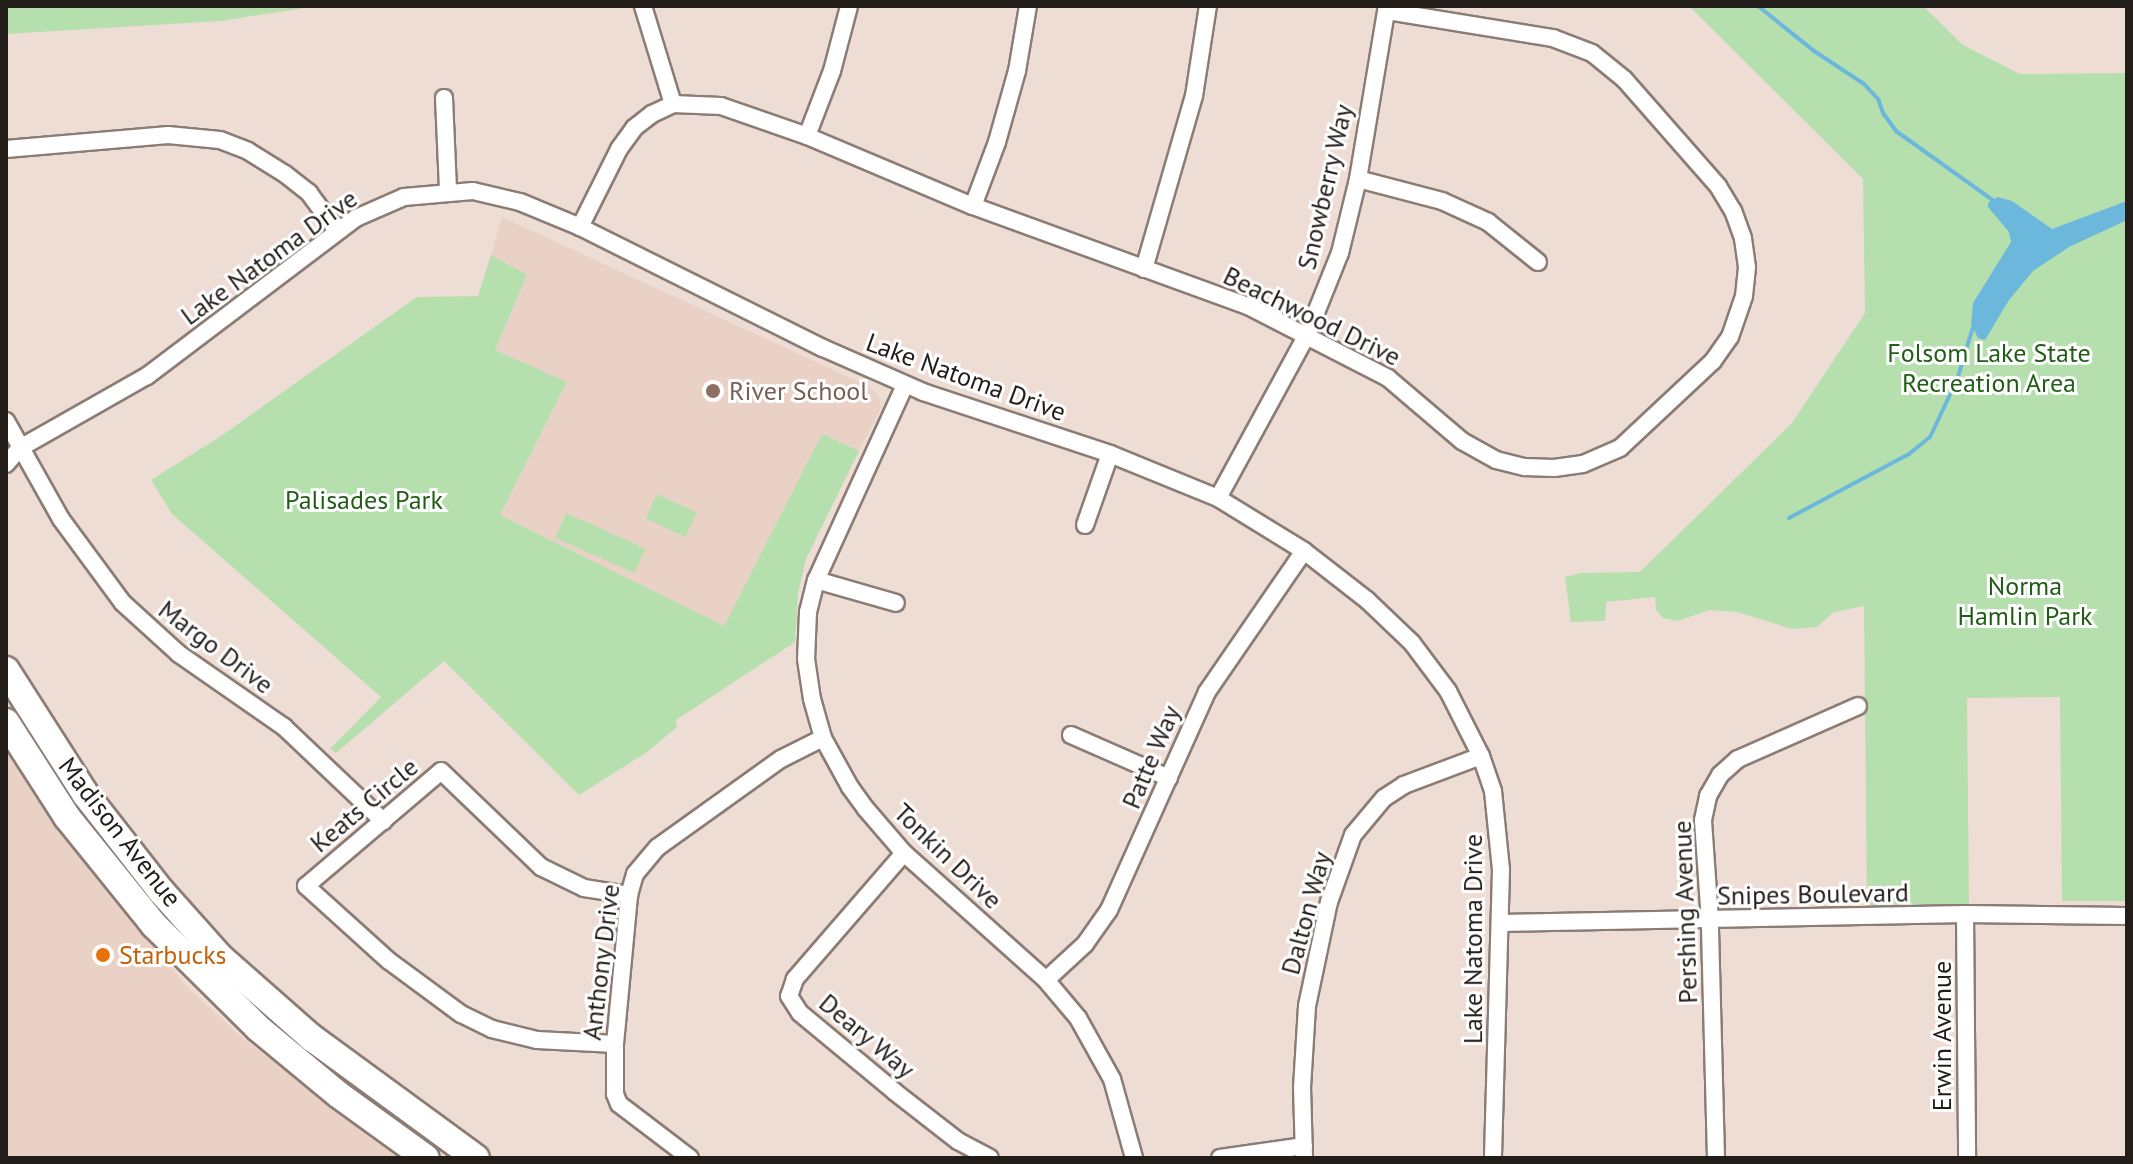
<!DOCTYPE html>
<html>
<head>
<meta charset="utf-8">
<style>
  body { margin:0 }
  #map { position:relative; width:2133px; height:1164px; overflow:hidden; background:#eeddd5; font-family:"PT Sans",sans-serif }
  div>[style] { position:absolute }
  .built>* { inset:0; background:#e9d1c5 }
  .green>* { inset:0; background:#b6dfae; transform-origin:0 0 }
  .water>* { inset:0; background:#6cb8dc }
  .stream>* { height:4px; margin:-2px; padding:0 2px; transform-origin:2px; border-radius:2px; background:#6cb8dc }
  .roads { filter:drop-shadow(2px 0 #8b7c74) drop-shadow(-2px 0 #8b7c74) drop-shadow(0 2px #8b7c74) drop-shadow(0 -2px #8b7c74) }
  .street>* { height:16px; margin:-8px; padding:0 8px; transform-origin:8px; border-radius:8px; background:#fff }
  .primary>* { height:26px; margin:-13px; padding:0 13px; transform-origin:13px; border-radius:13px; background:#fff }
  .dots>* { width:22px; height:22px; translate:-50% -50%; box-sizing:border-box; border:4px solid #fff; border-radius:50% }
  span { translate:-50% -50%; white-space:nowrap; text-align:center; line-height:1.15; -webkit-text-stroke:6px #fff; paint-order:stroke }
  .street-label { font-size:26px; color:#231d1a }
  .park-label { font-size:26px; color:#215e15 }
  .education-label { font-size:26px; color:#785e54 }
  .left { translate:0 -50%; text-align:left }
  .food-label { font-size:26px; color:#c56008 }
  .frame { position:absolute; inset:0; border:8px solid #231d1a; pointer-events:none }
</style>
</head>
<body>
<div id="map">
  <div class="built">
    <i style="clip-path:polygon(502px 217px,870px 387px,878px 395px,881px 408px,859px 451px,822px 435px,724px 626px,500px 515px,567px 383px,495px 350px,527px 275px,491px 255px)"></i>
    <i style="clip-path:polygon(6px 745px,85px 863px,189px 989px,244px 1039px,399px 1158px,6px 1158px)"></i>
  </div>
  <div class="green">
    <i style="clip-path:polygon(6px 6px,318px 6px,220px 21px,6px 34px)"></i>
    <i style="clip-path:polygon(1689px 6px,1923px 6px,1963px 45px,2020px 74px,2127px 73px,2127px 901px,2062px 901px,2060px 697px,1967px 698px,1969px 909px,1867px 910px,1864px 606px,1834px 612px,1817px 627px,1792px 629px,1737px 612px,1710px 610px,1677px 621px,1663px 618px,1656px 610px,1655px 597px,1606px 602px,1605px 621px,1571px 622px,1565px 577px,1581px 573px,1640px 572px,1792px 423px,1865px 313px,1863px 179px)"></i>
    <i style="clip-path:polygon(491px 255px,527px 275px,495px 350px,567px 382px,500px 515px,724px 626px,822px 434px,859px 451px,806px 559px,798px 593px,795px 642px,676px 720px,677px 727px,647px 752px,579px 795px,444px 661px,336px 753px,330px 749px,381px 697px,172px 514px,151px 480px,221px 436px,417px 297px,478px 296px)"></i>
    <i style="left:657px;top:494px;width:44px;height:27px;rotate:25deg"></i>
    <i style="left:566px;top:513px;width:87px;height:27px;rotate:24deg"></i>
  </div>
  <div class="water">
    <i style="clip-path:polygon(1998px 197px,2012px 201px,2052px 229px,2127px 201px,2127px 220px,2069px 247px,2033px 271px,2009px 300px,1985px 340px,1978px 338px,1971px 324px,1973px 303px,2011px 242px,2009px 232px,1988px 207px,1988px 203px)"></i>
  </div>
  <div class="stream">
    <i style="left:1758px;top:6px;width:72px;rotate:38.8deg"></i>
    <i style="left:1814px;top:51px;width:60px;rotate:33.4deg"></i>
    <i style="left:1864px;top:84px;width:21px;rotate:47deg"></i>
    <i style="left:1878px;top:99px;width:15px;rotate:70deg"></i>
    <i style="left:1883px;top:113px;width:22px;rotate:54deg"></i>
    <i style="left:1896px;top:131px;width:124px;rotate:35.5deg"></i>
    <i style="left:1789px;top:518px;width:136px;rotate:-28.1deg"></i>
    <i style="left:1909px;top:454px;width:27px;rotate:-39deg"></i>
    <i style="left:1930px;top:437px;width:63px;rotate:-64.7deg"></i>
    <i style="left:1957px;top:380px;width:55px;rotate:-73.2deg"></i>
  </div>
  <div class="roads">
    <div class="street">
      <i style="left:643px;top:6px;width:102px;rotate:73deg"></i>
      <i style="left:444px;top:98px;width:93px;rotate:87.5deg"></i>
      <i style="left:807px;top:136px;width:70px;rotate:-69deg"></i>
      <i style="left:832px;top:71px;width:67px;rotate:-75.3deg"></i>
      <i style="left:6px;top:149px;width:163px;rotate:-4.9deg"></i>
      <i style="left:168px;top:135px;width:52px;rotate:5.5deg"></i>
      <i style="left:220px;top:140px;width:30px;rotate:21deg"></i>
      <i style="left:248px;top:151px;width:44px;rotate:31.9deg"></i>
      <i style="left:285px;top:174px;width:31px;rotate:38deg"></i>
      <i style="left:309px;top:193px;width:47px;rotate:53.6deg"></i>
      <i style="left:1358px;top:179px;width:87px;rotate:14.7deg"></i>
      <i style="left:1442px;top:201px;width:51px;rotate:24.5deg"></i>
      <i style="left:1488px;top:222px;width:64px;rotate:38.7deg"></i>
      <i style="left:973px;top:206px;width:68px;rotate:-69.4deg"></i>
      <i style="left:997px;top:142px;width:74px;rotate:-74.3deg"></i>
      <i style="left:1017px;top:71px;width:66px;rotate:-80.4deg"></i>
      <i style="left:580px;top:227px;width:87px;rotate:-63.4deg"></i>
      <i style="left:619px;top:149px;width:26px;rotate:-54deg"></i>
      <i style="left:634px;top:128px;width:23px;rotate:-38deg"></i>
      <i style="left:652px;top:114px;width:23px;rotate:-25deg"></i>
      <i style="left:673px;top:104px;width:48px;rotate:2.4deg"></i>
      <i style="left:721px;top:106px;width:91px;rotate:19.2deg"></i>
      <i style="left:807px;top:136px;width:180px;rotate:22.9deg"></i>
      <i style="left:973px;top:206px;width:293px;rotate:20deg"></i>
      <i style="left:1248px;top:306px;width:157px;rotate:27.2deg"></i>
      <i style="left:1388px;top:378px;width:97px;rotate:40.4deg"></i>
      <i style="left:1462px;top:441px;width:39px;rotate:29deg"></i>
      <i style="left:1496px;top:460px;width:30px;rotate:14deg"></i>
      <i style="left:1525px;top:467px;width:29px;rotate:2deg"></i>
      <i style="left:1554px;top:468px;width:29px;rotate:-8deg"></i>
      <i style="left:1583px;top:464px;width:40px;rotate:-23.4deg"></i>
      <i style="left:1620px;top:448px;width:127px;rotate:-43.1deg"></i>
      <i style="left:1713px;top:361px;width:29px;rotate:-55deg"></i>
      <i style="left:1730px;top:337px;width:43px;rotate:-71.1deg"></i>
      <i style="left:1744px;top:296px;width:29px;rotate:-84deg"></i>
      <i style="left:1747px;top:267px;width:29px;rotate:-98deg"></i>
      <i style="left:1743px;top:238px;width:29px;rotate:-110deg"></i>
      <i style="left:1733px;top:211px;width:29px;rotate:-121deg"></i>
      <i style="left:1718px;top:186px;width:142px;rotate:-131.3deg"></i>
      <i style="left:1624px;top:79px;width:41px;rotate:-140.9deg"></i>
      <i style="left:1592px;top:53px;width:42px;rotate:-159deg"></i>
      <i style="left:1553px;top:38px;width:169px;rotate:-170.8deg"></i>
      <i style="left:1144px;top:269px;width:180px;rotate:-73.9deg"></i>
      <i style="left:1194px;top:96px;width:91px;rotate:-81.2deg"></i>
      <i style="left:905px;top:385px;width:214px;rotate:114.5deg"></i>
      <i style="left:816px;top:580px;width:33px;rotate:104deg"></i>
      <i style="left:808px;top:612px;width:47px;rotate:92.4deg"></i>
      <i style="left:806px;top:659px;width:40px;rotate:81.5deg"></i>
      <i style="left:812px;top:699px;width:41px;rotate:74.2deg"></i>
      <i style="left:823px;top:738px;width:56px;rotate:61.1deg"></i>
      <i style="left:850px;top:787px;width:27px;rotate:54deg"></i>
      <i style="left:866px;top:809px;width:58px;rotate:49.2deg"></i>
      <i style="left:904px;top:853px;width:191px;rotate:41.8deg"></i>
      <i style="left:1046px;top:980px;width:50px;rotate:49.9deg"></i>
      <i style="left:1078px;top:1018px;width:70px;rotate:60.9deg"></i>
      <i style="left:1112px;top:1079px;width:82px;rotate:74.4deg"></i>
      <i style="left:6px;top:421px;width:112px;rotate:60.7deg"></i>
      <i style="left:61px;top:519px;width:104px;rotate:53.6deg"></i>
      <i style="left:123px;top:603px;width:76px;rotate:42.3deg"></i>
      <i style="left:179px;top:654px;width:128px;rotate:34.8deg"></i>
      <i style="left:284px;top:727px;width:137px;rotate:43.5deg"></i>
      <i style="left:6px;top:464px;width:21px;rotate:-49deg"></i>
      <i style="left:20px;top:448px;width:146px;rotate:-29.6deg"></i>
      <i style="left:147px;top:376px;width:262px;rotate:-37.1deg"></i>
      <i style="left:356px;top:218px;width:52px;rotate:-23.6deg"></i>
      <i style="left:404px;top:197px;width:69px;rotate:-5deg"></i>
      <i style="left:473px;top:191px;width:48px;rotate:13.2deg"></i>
      <i style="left:520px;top:202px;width:65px;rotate:22.6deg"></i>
      <i style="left:580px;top:227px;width:271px;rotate:26.5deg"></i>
      <i style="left:823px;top:348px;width:109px;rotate:23.7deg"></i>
      <i style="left:923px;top:392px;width:197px;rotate:18.3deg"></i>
      <i style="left:1110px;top:454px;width:117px;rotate:22.2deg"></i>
      <i style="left:1218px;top:498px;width:101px;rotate:31.6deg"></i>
      <i style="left:1304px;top:551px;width:80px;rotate:37.9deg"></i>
      <i style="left:1367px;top:600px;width:62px;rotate:43.7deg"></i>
      <i style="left:1412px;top:643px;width:60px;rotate:53.1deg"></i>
      <i style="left:1448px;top:691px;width:73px;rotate:63.1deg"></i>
      <i style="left:1481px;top:756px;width:37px;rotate:71deg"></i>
      <i style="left:1493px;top:791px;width:79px;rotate:84.2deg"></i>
      <i style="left:1501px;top:870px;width:288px;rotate:91.6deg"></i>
      <i style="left:1218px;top:498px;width:186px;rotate:-61.4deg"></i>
      <i style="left:1307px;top:335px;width:88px;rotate:-68.1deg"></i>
      <i style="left:1340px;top:253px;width:76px;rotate:-76.3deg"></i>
      <i style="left:1358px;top:179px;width:175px;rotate:-80.5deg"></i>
      <i style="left:1085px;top:525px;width:75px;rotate:-70.6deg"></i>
      <i style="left:816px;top:580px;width:83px;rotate:16deg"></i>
      <i style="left:1071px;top:735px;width:107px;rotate:23.7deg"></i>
      <i style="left:904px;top:853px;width:167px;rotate:130.9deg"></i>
      <i style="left:795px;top:979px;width:18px;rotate:109deg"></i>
      <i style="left:789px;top:996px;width:20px;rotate:57deg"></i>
      <i style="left:800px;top:1013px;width:124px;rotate:39.7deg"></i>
      <i style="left:895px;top:1092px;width:80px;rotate:37.9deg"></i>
      <i style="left:958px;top:1141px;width:36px;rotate:28deg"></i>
      <i style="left:1965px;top:914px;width:244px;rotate:89.5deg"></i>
      <i style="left:1500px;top:923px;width:465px;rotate:-1.1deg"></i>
      <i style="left:1965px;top:914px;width:162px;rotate:0.7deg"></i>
      <i style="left:1046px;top:980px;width:53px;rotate:-42.7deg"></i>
      <i style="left:1085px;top:944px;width:42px;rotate:-54.8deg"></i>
      <i style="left:1109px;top:910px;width:239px;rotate:-65.8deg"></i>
      <i style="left:1207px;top:692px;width:171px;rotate:-55.5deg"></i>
      <i style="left:615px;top:1044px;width:78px;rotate:-177.1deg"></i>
      <i style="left:537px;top:1040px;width:46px;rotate:-166.3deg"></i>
      <i style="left:492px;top:1029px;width:34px;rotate:-154deg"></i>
      <i style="left:461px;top:1014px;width:89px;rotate:-143.6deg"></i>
      <i style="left:389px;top:961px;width:112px;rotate:-137.9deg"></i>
      <i style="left:306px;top:886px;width:177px;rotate:-40.4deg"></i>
      <i style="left:441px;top:771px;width:139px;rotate:43.8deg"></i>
      <i style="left:541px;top:867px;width:48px;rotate:26deg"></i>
      <i style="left:584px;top:888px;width:46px;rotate:8.8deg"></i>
      <i style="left:690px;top:1158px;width:89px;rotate:-142.7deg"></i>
      <i style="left:619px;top:1104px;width:11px;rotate:-112deg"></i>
      <i style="left:615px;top:1094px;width:50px;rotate:-90deg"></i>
      <i style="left:615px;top:1044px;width:150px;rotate:-84.6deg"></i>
      <i style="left:629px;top:895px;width:22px;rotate:-74deg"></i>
      <i style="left:635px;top:874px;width:35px;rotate:-50deg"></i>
      <i style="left:658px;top:847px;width:151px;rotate:-35.6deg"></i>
      <i style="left:781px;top:759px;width:47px;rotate:-26.6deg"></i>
      <i style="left:1220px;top:1158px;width:85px;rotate:-8.1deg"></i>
      <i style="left:1304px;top:1158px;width:70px;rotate:-91.6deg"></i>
      <i style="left:1302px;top:1088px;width:82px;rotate:-86.5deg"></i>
      <i style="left:1307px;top:1006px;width:106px;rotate:-78.1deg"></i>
      <i style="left:1329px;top:902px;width:71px;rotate:-70.3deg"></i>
      <i style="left:1353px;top:835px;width:48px;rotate:-50deg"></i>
      <i style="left:1384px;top:798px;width:24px;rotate:-33deg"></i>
      <i style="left:1404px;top:785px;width:82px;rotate:-20.6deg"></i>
      <i style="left:1716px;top:1158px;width:237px;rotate:-91.5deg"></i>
      <i style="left:1710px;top:921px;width:101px;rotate:-94deg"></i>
      <i style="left:1703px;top:820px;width:25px;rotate:-78deg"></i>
      <i style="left:1708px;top:796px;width:24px;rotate:-60deg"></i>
      <i style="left:1720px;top:775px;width:24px;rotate:-42deg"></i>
      <i style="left:1738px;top:759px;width:131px;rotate:-23.8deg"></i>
    </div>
    <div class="primary">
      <i style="left:6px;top:670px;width:148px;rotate:57.4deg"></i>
      <i style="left:86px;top:795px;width:122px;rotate:52deg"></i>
      <i style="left:161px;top:891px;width:89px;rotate:48.2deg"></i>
      <i style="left:220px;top:957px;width:123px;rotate:41.4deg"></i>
      <i style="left:312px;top:1038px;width:203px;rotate:36.2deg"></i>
      <i style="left:6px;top:722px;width:113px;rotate:57.3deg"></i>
      <i style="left:67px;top:817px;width:139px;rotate:51.1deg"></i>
      <i style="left:154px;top:925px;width:146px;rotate:44.7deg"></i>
      <i style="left:258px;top:1028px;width:105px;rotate:39.6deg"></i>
      <i style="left:339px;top:1095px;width:107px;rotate:35.9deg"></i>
    </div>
  </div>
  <div class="dots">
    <i style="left:713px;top:391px;background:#8d6e63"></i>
    <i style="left:103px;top:955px;background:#e8710a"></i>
  </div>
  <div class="street-label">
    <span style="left:1325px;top:187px;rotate:-77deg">Snowberry Way</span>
    <span style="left:269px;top:257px;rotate:-36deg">Lake Natoma Drive</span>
    <span style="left:1312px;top:316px;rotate:26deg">Beachwood Drive</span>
    <span style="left:966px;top:377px;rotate:20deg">Lake Natoma Drive</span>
    <span style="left:216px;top:647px;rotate:37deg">Margo Drive</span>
    <span style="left:1151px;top:757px;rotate:-67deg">Patte Way</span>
    <span style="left:364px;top:805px;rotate:-40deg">Keats Circle</span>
    <span style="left:120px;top:832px;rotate:52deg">Madison Avenue</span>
    <span style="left:948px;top:856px;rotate:44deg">Tonkin Drive</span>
    <span style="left:1813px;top:894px;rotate:-1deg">Snipes Boulevard</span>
    <span style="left:1685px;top:912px;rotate:-92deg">Pershing Avenue</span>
    <span style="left:1306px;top:913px;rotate:-75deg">Dalton Way</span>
    <span style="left:1473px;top:939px;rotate:-90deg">Lake Natoma Drive</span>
    <span style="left:601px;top:962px;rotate:-83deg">Anthony Drive</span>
    <span style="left:867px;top:1036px;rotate:40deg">Deary Way</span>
    <span style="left:1942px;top:1036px;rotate:-90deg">Erwin Avenue</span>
  </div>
  <div class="park-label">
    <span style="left:1989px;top:368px">Folsom Lake State<br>Recreation Area</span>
    <span style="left:364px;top:500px">Palisades Park</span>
    <span style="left:2025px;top:601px">Norma<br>Hamlin Park</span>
  </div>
  <div class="education-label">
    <span class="left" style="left:729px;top:391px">River School</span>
  </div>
  <div class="food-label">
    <span class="left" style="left:119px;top:955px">Starbucks</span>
  </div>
  <div class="frame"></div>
</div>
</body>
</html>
